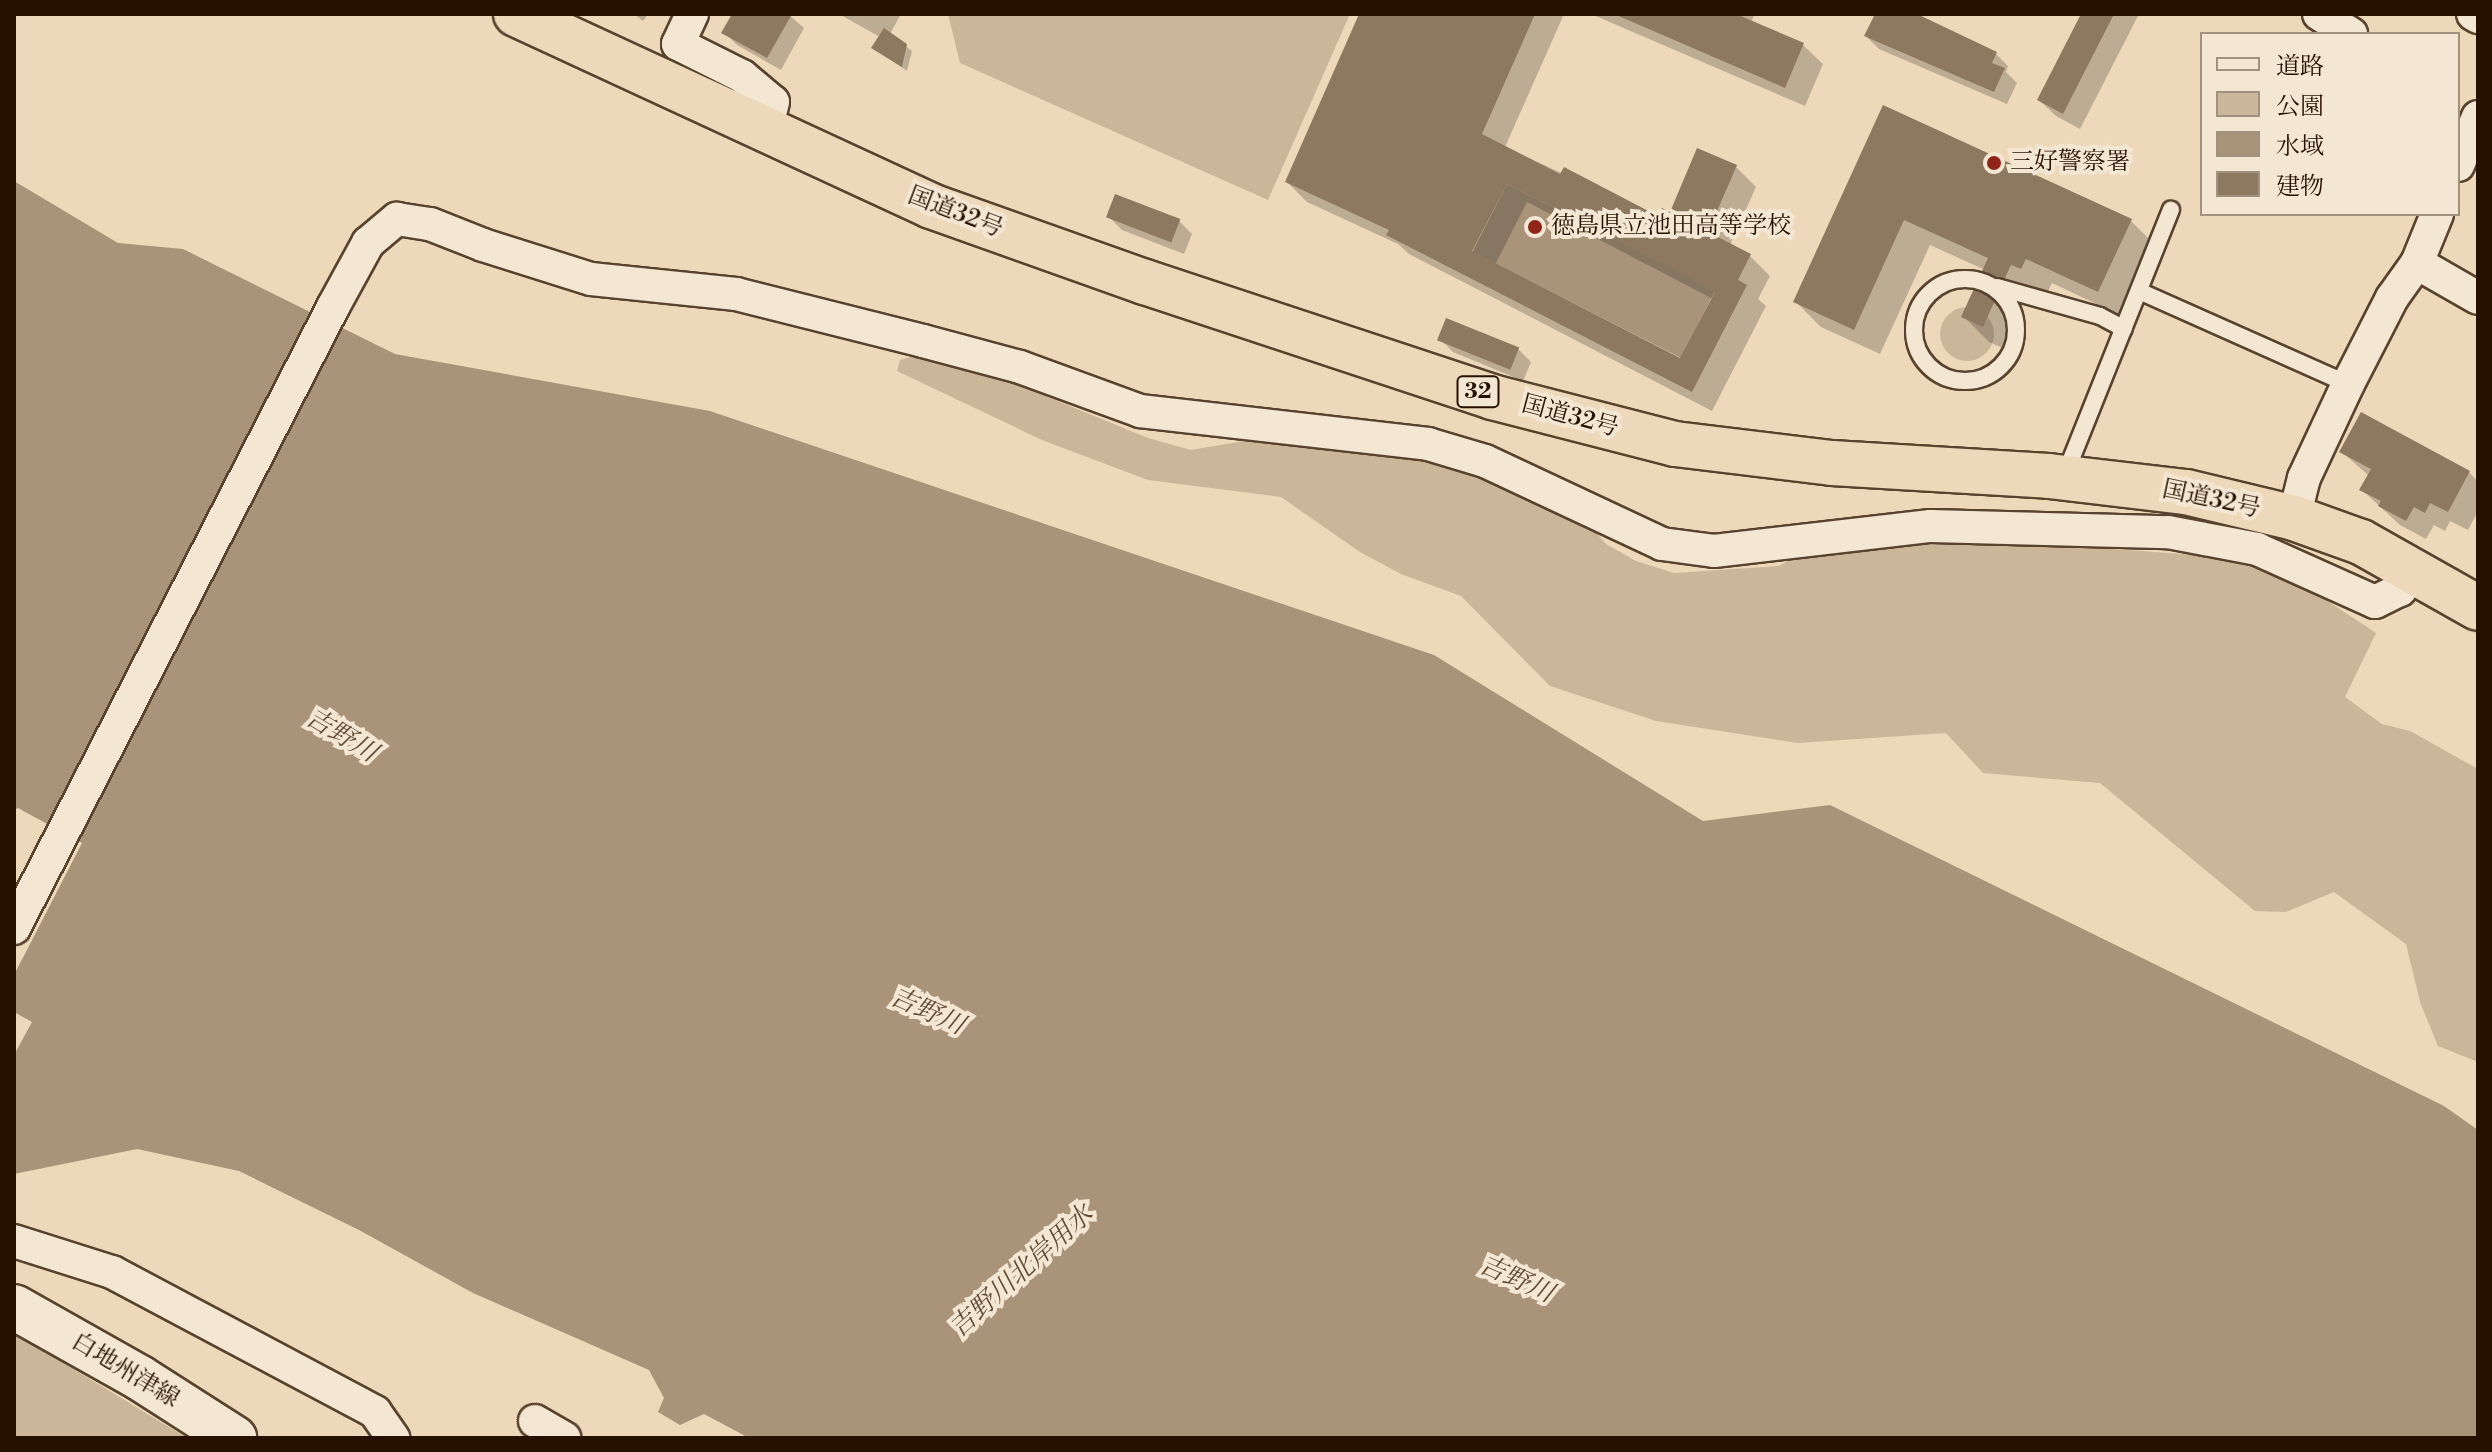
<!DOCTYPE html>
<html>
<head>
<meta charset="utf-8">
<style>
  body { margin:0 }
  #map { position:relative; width:2492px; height:1452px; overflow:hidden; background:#edd8b9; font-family:"Libre Bodoni","Noto Serif JP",serif }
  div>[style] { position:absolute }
  .green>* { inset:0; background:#cbb69a }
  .round { border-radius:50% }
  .water>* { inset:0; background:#a9947a; transform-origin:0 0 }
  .shadow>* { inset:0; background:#0003 }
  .building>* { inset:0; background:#8d7860; transform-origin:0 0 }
  .roads { filter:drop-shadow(2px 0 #58432e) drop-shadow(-2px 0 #58432e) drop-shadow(0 2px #58432e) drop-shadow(0 -2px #58432e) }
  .lane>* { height:16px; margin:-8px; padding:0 8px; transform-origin:8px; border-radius:8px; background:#f3e6d2 }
  .lane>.ring { margin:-8px; padding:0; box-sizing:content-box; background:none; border:16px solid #f3e6d2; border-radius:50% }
  .street>* { height:32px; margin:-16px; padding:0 16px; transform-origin:16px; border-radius:16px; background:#f3e6d2 }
  .secondary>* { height:44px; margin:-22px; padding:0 22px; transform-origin:22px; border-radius:22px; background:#f3e6d2 }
  .highway>* { height:44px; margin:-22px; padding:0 22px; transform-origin:22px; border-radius:22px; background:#edd8b9 }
  .dots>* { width:22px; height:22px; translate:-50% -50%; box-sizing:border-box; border:4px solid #f3e6d2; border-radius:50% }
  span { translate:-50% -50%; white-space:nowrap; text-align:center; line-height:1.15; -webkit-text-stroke:8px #f3e6d2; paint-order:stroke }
  .shield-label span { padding:2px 6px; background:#f3e6d2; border:2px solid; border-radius:6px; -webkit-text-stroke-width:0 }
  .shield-label { font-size:22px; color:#261100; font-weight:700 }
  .poi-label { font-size:24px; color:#261100 }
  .left { translate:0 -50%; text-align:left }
  .street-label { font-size:24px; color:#261100 }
  .water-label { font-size:26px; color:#614c37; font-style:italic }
  .frame { position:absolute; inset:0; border:16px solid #261100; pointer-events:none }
  .legend { position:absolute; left:2200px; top:32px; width:260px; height:184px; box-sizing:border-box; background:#f3e6d2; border:2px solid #a1917e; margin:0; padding:10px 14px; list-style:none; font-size:24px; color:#261100 }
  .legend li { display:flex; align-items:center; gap:16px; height:40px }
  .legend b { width:40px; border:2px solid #a1917e }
</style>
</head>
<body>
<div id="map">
  <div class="green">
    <i style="clip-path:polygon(948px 14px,1350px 14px,1268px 200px,960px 63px)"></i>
    <i class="round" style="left:1940px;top:307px;width:54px;height:54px"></i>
    <i style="clip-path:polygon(917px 355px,979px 369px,1148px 438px,1191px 450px,1244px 441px,1413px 459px,1500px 479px,1594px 530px,1606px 544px,1636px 561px,1674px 573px,1779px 566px,1802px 553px,1944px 536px,2234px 558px,2302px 584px,2376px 633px,2345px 697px,2382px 724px,2410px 731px,2478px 769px,2478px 1062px,2438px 1046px,2420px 1002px,2406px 944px,2334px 892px,2286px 912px,2255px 911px,2100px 783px,1983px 773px,1946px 733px,1798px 743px,1656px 721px,1550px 686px,1461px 596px,1401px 574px,1360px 552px,1281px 497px,1148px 480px,1042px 440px,897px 371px,900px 360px)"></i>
    <i style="clip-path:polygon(14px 1333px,187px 1438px,14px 1438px)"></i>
  </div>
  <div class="water">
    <i style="clip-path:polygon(14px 181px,118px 243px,183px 249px,395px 354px,710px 411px,1434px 655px,1703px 821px,1830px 805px,2444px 1106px,2478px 1130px,2478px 1438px,749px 1438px,704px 1414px,680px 1425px,658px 1412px,664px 1398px,649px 1370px,473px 1293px,359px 1230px,239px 1171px,137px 1149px,14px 1174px,14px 1055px,32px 1022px,14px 1012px,14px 975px,82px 843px,18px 808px,14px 810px)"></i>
    <i style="left:1507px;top:184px;width:234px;height:76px;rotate:27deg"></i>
  </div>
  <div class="shadow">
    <i style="clip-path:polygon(634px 14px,648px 14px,643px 21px)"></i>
    <i style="clip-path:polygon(734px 14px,788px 14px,804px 28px,781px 70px,737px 45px,724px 32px)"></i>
    <i style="clip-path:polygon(839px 14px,901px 14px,890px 34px,912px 51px,907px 71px,873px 48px,880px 37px)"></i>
    <i style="clip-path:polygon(evenodd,1361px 14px,1564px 14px,1505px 147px,1659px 218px,1670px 215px,1736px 167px,1756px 187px,1730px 245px,1750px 256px,1770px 276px,1758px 299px,1766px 306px,1712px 411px,1409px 254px,1398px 244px,1307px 202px,1287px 182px,1361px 14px,1527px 202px,1713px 299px,1681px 361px,1495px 265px,1527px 202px)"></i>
    <i style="clip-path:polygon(1591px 14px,1755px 14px,1751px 22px,1803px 45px,1823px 64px,1805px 106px)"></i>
    <i style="clip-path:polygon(1877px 14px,1906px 14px,1996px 54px,2008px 66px,2006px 72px,2017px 83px,2007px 104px,1879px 49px,1866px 36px)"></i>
    <i style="clip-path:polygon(2083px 14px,2139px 14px,2080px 129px,2056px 116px,2039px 100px)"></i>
    <i style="clip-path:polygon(1884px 107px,2131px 221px,2156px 246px,2124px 317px,2052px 283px,2047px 293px,2037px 289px,2031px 303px,2014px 305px,2012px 317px,2021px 326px,2009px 351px,1989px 342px,1963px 316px,1985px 270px,1930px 245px,1880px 354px,1821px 327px,1795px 301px)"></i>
    <i style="clip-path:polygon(1109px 217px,1179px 221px,1192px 234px,1184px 254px,1122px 230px)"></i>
    <i style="clip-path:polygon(1447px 320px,1518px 349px,1531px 362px,1523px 381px,1453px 352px,1440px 339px)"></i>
    <i style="clip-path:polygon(2342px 452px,2469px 472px,2478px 482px,2478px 511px,2468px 530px,2450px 521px,2445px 531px,2434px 525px,2426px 539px,2400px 525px,2362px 490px,2369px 476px)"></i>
  </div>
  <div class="building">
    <i style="clip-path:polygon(732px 14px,792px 14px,767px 58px,721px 33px)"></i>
    <i style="clip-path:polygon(evenodd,1359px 14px,1535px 14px,1482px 134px,1560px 174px,1564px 167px,1658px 216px,1662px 208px,1670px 212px,1697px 148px,1737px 165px,1708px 232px,1751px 254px,1738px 280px,1747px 285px,1692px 392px,1386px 235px,1389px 230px,1285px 182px,1359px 14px,1507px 184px,1715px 292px,1680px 358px,1472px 251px,1507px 184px)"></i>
    <i style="clip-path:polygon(1614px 14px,1736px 14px,1804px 43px,1785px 88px)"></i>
    <i style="clip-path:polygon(1875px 14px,1917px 14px,1997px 52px,1992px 63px,2005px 68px,1994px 92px,1864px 36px)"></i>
    <i style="clip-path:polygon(2081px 14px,2114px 14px,2063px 114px,2037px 100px)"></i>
    <i style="clip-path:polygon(884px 28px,907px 44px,902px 67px,871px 48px)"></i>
    <i style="clip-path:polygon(1883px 105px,2132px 219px,2098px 292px,2026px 259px,2021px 269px,2011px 265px,2005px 278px,1989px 280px,1987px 290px,1996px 298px,1983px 327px,1961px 317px,1988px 258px,1904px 220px,1854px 330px,1793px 302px)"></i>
    <i style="left:1115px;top:194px;width:70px;height:25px;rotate:21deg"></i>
    <i style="left:1446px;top:318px;width:79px;height:24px;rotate:22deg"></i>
    <i style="clip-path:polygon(2361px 412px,2470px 471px,2448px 512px,2430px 503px,2425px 513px,2414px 507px,2406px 521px,2378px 506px,2381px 501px,2359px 490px,2371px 469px,2339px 452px)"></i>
  </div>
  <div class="roads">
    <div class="lane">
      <i class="ring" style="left:1914px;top:279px;width:86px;height:86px"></i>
      <i style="left:1997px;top:287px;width:107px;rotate:15.7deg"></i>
      <i style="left:2100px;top:316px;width:27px;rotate:28deg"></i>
      <i style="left:2139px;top:291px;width:229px;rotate:24deg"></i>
      <i style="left:2064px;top:477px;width:288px;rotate:-68.2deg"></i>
    </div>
    <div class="street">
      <i style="left:692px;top:14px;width:33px;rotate:115deg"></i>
      <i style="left:678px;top:44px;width:72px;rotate:26.6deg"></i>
      <i style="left:742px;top:76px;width:40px;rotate:40deg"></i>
      <i style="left:773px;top:102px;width:29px;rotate:104deg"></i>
      <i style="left:2319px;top:14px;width:38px;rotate:32deg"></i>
      <i style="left:2473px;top:14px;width:6px;rotate:31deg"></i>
      <i style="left:2458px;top:165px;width:52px;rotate:-67.4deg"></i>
      <i style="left:2417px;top:263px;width:70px;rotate:29.8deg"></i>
      <i style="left:2294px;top:518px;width:41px;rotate:-76deg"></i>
      <i style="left:2304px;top:478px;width:104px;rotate:-64.9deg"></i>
      <i style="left:2348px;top:384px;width:97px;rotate:-62.9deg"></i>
      <i style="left:2392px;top:298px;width:43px;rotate:-54.5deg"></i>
      <i style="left:2417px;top:263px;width:53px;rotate:-67.8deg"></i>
      <i style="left:14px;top:928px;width:698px;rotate:-62.81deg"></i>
      <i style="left:333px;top:307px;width:73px;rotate:-61.3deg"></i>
      <i style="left:368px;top:243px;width:38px;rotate:-40deg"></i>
      <i style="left:397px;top:219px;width:33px;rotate:9deg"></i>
      <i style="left:430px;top:224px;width:57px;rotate:21.6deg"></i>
      <i style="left:483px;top:245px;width:113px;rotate:17.5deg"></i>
      <i style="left:591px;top:279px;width:146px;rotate:5.9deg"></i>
      <i style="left:736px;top:294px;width:193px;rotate:14.1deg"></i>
      <i style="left:923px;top:341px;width:100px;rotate:15deg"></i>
      <i style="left:1020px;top:367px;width:128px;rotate:20.1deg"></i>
      <i style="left:1140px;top:411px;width:290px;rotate:6.5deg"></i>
      <i style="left:1428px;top:444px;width:59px;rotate:16.6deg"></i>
      <i style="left:1485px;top:461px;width:195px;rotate:25.1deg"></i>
      <i style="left:1662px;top:544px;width:52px;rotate:7.7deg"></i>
      <i style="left:1714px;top:551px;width:218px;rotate:-6.6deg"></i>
      <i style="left:1931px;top:526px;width:237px;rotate:1.5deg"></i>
      <i style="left:2168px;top:532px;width:91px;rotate:10.8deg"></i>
      <i style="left:2257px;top:549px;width:129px;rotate:24.2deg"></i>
      <i style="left:2375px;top:602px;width:28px;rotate:-26deg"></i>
      <i style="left:2400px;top:590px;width:25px;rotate:-53deg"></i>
      <i style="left:14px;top:1241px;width:103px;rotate:17.6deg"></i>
      <i style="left:112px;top:1272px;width:298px;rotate:28deg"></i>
      <i style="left:375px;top:1412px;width:32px;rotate:55deg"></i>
      <i style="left:535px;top:1421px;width:34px;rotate:30deg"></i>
    </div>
    <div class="secondary">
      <i style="left:14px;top:1307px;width:145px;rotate:29.4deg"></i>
      <i style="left:140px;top:1378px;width:112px;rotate:32.6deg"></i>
    </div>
    <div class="highway">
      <i style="left:516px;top:14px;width:457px;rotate:24.8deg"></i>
      <i style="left:931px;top:206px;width:227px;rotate:19.6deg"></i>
      <i style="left:1145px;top:282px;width:366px;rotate:18.3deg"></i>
      <i style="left:1492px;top:397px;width:189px;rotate:14.4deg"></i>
      <i style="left:1675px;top:444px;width:158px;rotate:6.9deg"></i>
      <i style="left:1832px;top:463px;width:217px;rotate:3.4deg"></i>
      <i style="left:2049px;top:476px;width:138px;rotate:6.7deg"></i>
      <i style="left:2186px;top:492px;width:111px;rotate:13.5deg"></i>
      <i style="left:2294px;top:518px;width:71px;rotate:19.7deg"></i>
      <i style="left:2361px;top:542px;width:134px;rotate:29.4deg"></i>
    </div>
  </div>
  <div class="dots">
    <i style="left:1994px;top:163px;background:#8f2418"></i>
    <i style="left:1535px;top:227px;background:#8f2418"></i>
  </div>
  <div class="shield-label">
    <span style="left:1478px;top:392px">32</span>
  </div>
  <div class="poi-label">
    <span class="left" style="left:2010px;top:163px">三好警察署</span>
    <span class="left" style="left:1551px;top:227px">徳島県立池田高等学校</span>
  </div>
  <div class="street-label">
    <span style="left:955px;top:213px;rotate:21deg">国道32号</span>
    <span style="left:1570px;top:417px;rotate:15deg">国道32号</span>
    <span style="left:2211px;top:500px;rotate:12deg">国道32号</span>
    <span style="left:125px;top:1371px;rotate:31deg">白地州津線</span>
  </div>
  <div class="water-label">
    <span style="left:341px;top:736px;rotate:31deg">吉野川</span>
    <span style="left:927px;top:1012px;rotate:24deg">吉野川</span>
    <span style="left:1022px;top:1272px;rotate:-42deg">吉野川北岸用水</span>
    <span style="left:1516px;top:1280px;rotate:24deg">吉野川</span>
  </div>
  <div class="frame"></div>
  <ul class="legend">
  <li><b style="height:10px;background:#f3e6d2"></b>道路</li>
  <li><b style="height:22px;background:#cbb69a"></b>公園</li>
  <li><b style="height:22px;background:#a9947a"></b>水域</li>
  <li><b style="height:22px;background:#8d7860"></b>建物</li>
  </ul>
</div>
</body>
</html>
